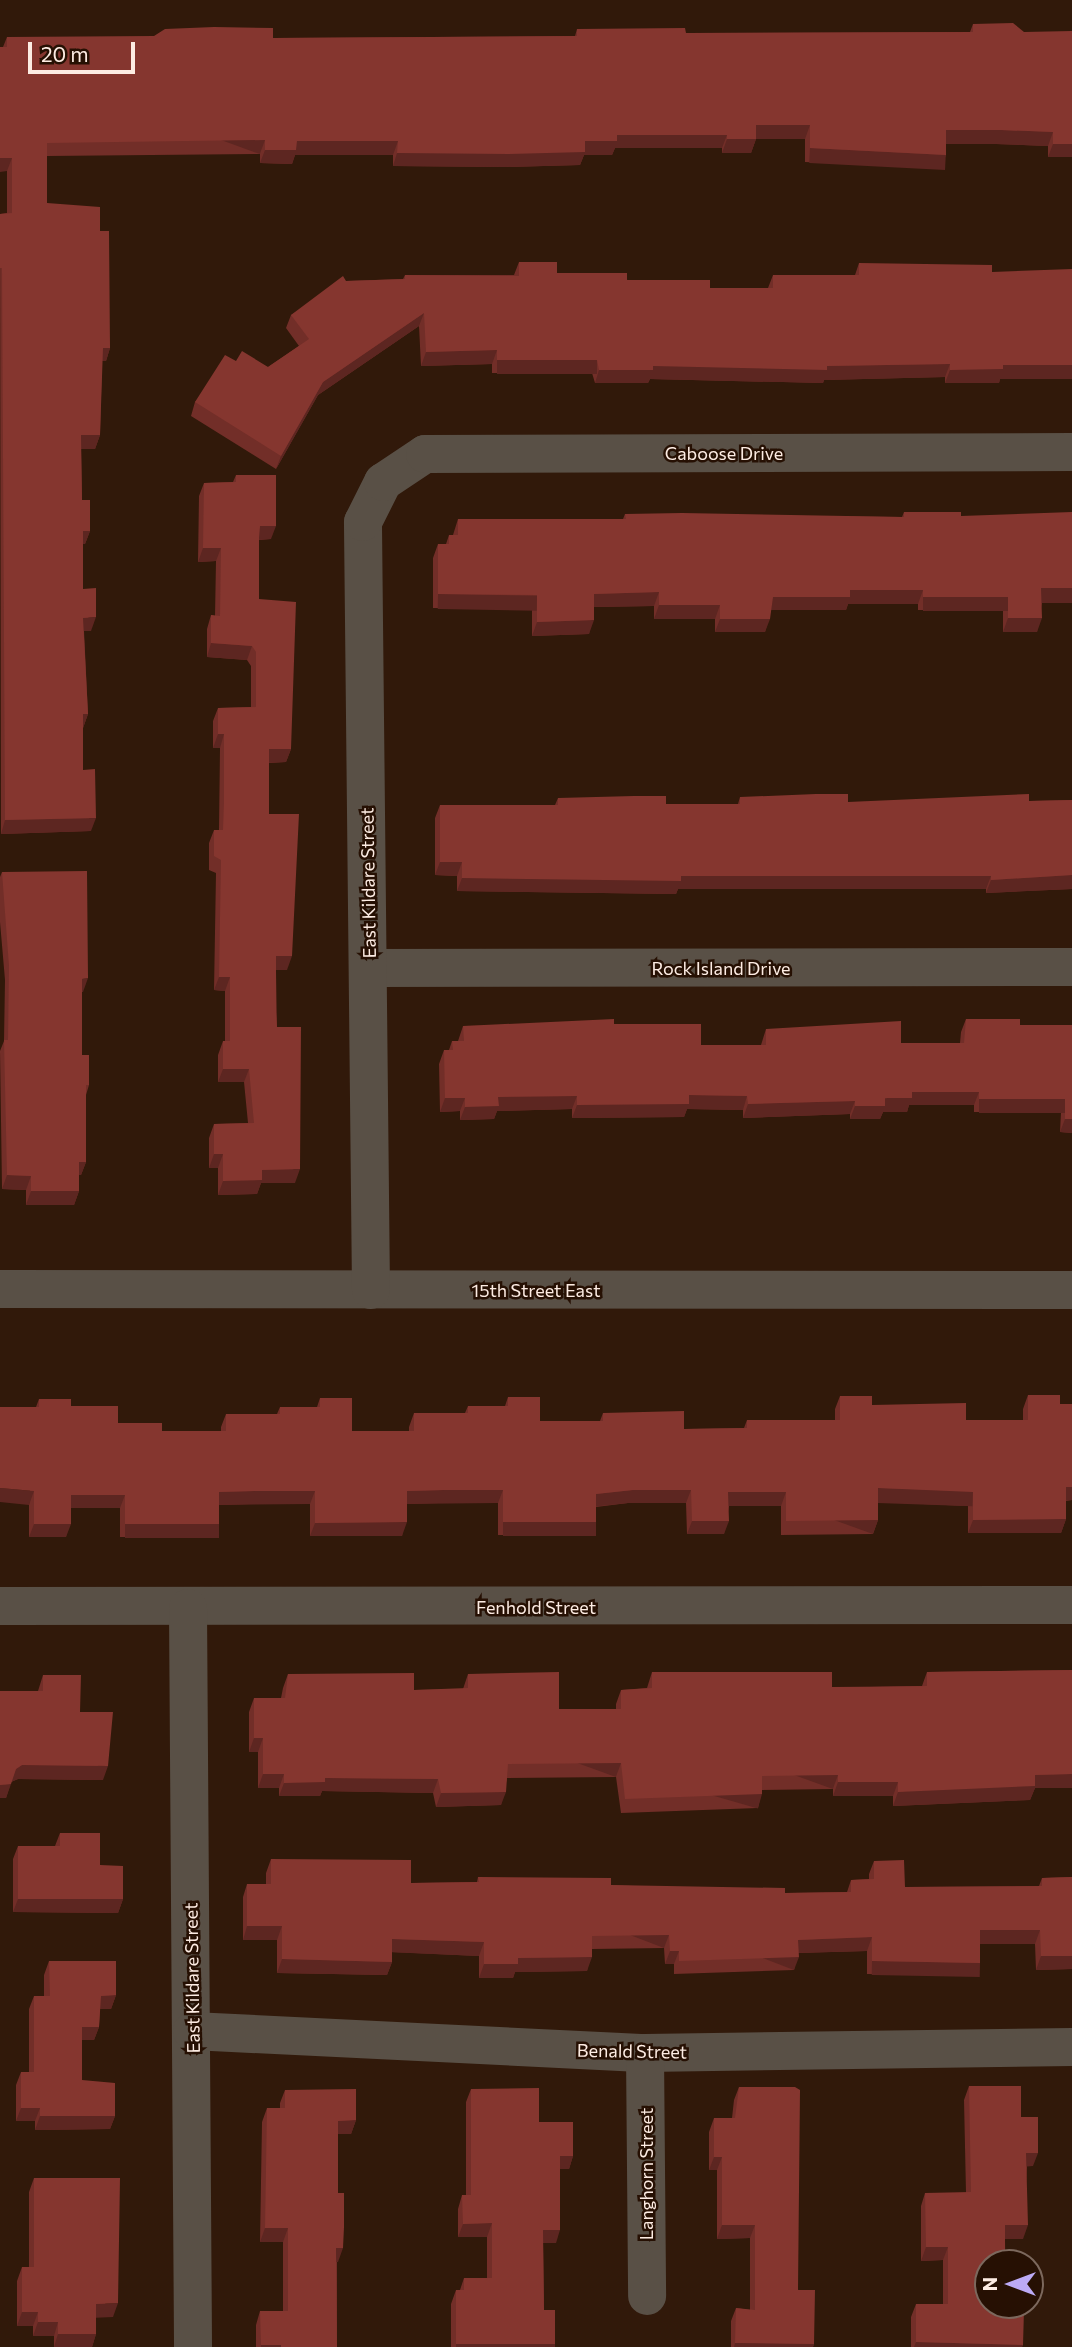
<!DOCTYPE html>
<html>
<head>
<meta charset="utf-8">
<style>
  body { margin:0 }
  #map { position:relative; width:1072px; height:2347px; overflow:hidden; background:#31190a; font-family:Commissioner,sans-serif }
  div>[style] { position:absolute }
  .minor>* { height:38px; margin:-19px; padding:0 19px; transform-origin:19px; border-radius:19px; background:#595046 }
  .wall>* { inset:0; background:#722e28 }
  .shaded-wall>* { inset:0; background:#5d2621; transform-origin:0 0 }
  .building>* { inset:0; background:#85362f }
  span { translate:-50% -50%; white-space:nowrap; text-align:center; line-height:1.15; -webkit-text-stroke:5px #261003; paint-order:stroke }
  .street-label { font-size:18px; color:#fdece3 }
  .north { position:absolute; left:974px; top:2249px; width:70px; height:70px; box-sizing:border-box; background:#261003; border:2px solid #7c685d; border-radius:50%; rotate:270deg; font-size:19px; font-weight:700; line-height:28px; text-align:center; color:#fdece3 }
  .north::after { content:''; display:block; margin:auto; width:24px; height:32px; background:#bcaaf5; clip-path:polygon(50% 0,100% 100%,50% 72%,0 100%) }
  .scale { position:absolute; left:28px; top:42px; width:107px; height:32px; box-sizing:border-box; border:4px solid #fdece3; border-top:0; padding-left:9px; font-size:21px; line-height:24px; white-space:nowrap; color:#fdece3; -webkit-text-stroke:5px #261003; paint-order:stroke }
</style>
</head>
<body>
<div id="map">
  <div class="minor">
    <i style="left:370px;top:968px;width:702px;rotate:-0.08deg"></i>
    <i style="left:0;top:1289px;width:1072px;rotate:0.05deg"></i>
    <i style="left:371px;top:1290px;width:768px;rotate:-90.6deg"></i>
    <i style="left:363px;top:522px;width:45px;rotate:-63.4deg"></i>
    <i style="left:383px;top:482px;width:50px;rotate:-33.7deg"></i>
    <i style="left:425px;top:454px;width:647px;rotate:-0.18deg"></i>
    <i style="left:0;top:1606px;width:1072px;rotate:-0.05deg"></i>
    <i style="left:188px;top:1608px;width:739px;rotate:89.61deg"></i>
    <i style="left:192px;top:2031px;width:454px;rotate:2.8deg"></i>
    <i style="left:645px;top:2053px;width:427px;rotate:-0.8deg"></i>
    <i style="left:645px;top:2053px;width:243px;rotate:89.5deg"></i>
  </div>
  <div class="wall">
    <i style="clip-path:polygon(973px 24px,1072px 157px,1048px 157px,1048px 146px,996px 144px,946px 144px,946px 155px,941px 168px,805px 162px,805px 139px,756px 139px,751px 153px,722px 153px,722px 148px,615px 148px,612px 155px,584px 155px,580px 165px,504px 167px,393px 166px,393px 155px,295px 155px,292px 164px,260px 163px,260px 154px,47px 156px,47px 203px,100px 231px,110px 348px,106px 361px,102px 361px,100px 435px,95px 449px,81px 449px,82px 500px,90px 531px,85px 544px,83px 544px,83px 589px,91px 631px,84px 631px,88px 714px,83px 728px,83px 770px,91px 831px,1px 834px,0 214px,7px 213px,7px 171px,3px 47px,7px 37px,273px 38px,575px 36px,577px 29px,686px 33px,970px 32px)"></i>
    <i style="clip-path:polygon(519px 262px,557px 273px,710px 288px,768px 288px,773px 275px,855px 275px,859px 263px,1000px 379px,999px 383px,945px 383px,945px 377px,824px 380px,823px 383px,650px 379px,648px 383px,595px 383px,592px 373px,492px 373px,492px 364px,421px 366px,419px 326px,318px 395px,276px 469px,191px 416px,195px 402px,236px 361px,268px 367px,299px 346px,286px 328px,291px 315px,346px 281px,403px 279px,405px 275px,514px 275px)"></i>
    <i style="clip-path:polygon(236px 475px,271px 539px,259px 540px,259px 599px,291px 749px,286px 762px,269px 763px,269px 814px,287px 970px,276px 970px,277px 1027px,295px 1183px,261px 1183px,257px 1194px,218px 1195px,218px 1168px,209px 1168px,209px 1138px,214px 1124px,248px 1123px,244px 1082px,218px 1082px,218px 1055px,223px 1041px,225px 1041px,225px 991px,214px 990px,216px 873px,209px 870px,209px 843px,214px 830px,219px 830px,220px 748px,213px 748px,213px 721px,218px 708px,251px 707px,251px 666px,247px 660px,207px 657px,207px 629px,211px 615px,215px 616px,216px 561px,198px 562px,199px 496px,204px 483px,233px 482px)"></i>
    <i style="clip-path:polygon(904px 512px,961px 516px,1072px 602px,1042px 602px,1037px 632px,1003px 632px,1003px 610px,918px 610px,918px 604px,848px 604px,846px 610px,771px 610px,765px 632px,715px 632px,715px 619px,654px 619px,654px 606px,594px 607px,589px 634px,532px 636px,532px 609px,433px 608px,433px 558px,438px 544px,446px 544px,449px 535px,453px 535px,458px 519px,623px 519px,625px 514px,902px 517px)"></i>
    <i style="clip-path:polygon(740px 797px,848px 802px,1029px 801px,1072px 800px,1072px 889px,986px 893px,986px 889px,678px 889px,676px 894px,457px 891px,457px 876px,435px 875px,435px 818px,440px 805px,555px 805px,558px 798px,666px 804px,738px 804px)"></i>
    <i style="clip-path:polygon(2px 872px,83px 992px,82px 992px,82px 1055px,89px 1085px,86px 1095px,86px 1162px,81px 1175px,79px 1175px,79px 1191px,74px 1205px,26px 1205px,26px 1190px,2px 1189px,0 1051px,4px 1041px,5px 980px,0 922px,0 877px)"></i>
    <i style="clip-path:polygon(966px 1019px,1020px 1025px,1072px 1025px,1072px 1133px,1060px 1132px,1061px 1112px,974px 1112px,974px 1105px,909px 1105px,907px 1112px,883px 1112px,880px 1119px,850px 1119px,850px 1114px,743px 1118px,743px 1110px,687px 1109px,684px 1117px,572px 1118px,572px 1109px,497px 1111px,494px 1119px,460px 1120px,460px 1111px,440px 1112px,439px 1064px,444px 1050px,449px 1050px,452px 1041px,458px 1041px,463px 1026px,614px 1024px,701px 1045px,761px 1045px,766px 1029px,901px 1043px,960px 1043px,961px 1032px)"></i>
    <i style="clip-path:polygon(1028px 1395px,1060px 1404px,1072px 1500px,1066px 1501px,1066px 1519px,1061px 1533px,968px 1533px,968px 1506px,878px 1502px,878px 1520px,873px 1534px,781px 1535px,781px 1506px,729px 1506px,724px 1534px,687px 1534px,686px 1503px,628px 1503px,596px 1507px,591px 1535px,498px 1535px,498px 1503px,439px 1503px,407px 1504px,402px 1536px,310px 1536px,310px 1504px,250px 1504px,219px 1505px,219px 1524px,214px 1537px,120px 1537px,120px 1508px,71px 1508px,66px 1537px,29px 1537px,29px 1505px,36px 1407px,39px 1399px,71px 1406px,118px 1423px,162px 1431px,221px 1431px,221px 1427px,226px 1414px,277px 1414px,280px 1407px,317px 1407px,320px 1398px,352px 1431px,409px 1431px,409px 1427px,414px 1413px,465px 1413px,468px 1406px,505px 1406px,508px 1397px,540px 1421px,600px 1421px,603px 1413px,684px 1429px,744px 1428px,747px 1420px,835px 1420px,835px 1409px,840px 1396px,872px 1405px,966px 1420px,1023px 1420px,1023px 1409px)"></i>
    <i style="clip-path:polygon(1072px 1670px,1072px 1788px,1035px 1788px,1030px 1800px,893px 1806px,893px 1796px,833px 1796px,833px 1789px,762px 1790px,758px 1808px,621px 1813px,616px 1777px,507px 1778px,501px 1805px,436px 1807px,433px 1793px,322px 1791px,320px 1796px,279px 1796px,279px 1788px,258px 1788px,258px 1752px,249px 1752px,249px 1712px,254px 1698px,281px 1698px,283px 1688px,288px 1674px,414px 1690px,463px 1689px,468px 1674px,559px 1709px,616px 1709px,616px 1704px,621px 1690px,647px 1688px,652px 1672px,832px 1687px,922px 1686px,927px 1672px)"></i>
    <i style="clip-path:polygon(43px 1675px,80px 1712px,103px 1780px,18px 1779px,11px 1782px,6px 1798px,0 1798px,0 1691px,38px 1691px)"></i>
    <i style="clip-path:polygon(60px 1833px,100px 1865px,123px 1899px,118px 1913px,13px 1912px,13px 1859px,18px 1846px,55px 1846px)"></i>
    <i style="clip-path:polygon(271px 1859px,411px 1883px,477px 1882px,478px 1877px,611px 1885px,785px 1893px,847px 1892px,851px 1880px,869px 1879px,869px 1874px,874px 1861px,905px 1887px,1039px 1886px,1042px 1878px,1072px 1877px,1072px 1969px,1036px 1970px,1035px 1944px,980px 1944px,980px 1963px,975px 1976px,867px 1974px,867px 1951px,798px 1953px,794px 1970px,674px 1974px,674px 1964px,665px 1964px,664px 1948px,592px 1949px,587px 1971px,515px 1972px,513px 1978px,479px 1978px,479px 1956px,392px 1952px,392px 1962px,387px 1975px,277px 1973px,277px 1940px,243px 1940px,243px 1897px,247px 1884px,266px 1884px,266px 1873px)"></i>
    <i style="clip-path:polygon(49px 1961px,116px 1995px,111px 2009px,100px 2009px,99px 2027px,94px 2040px,82px 2040px,82px 2080px,115px 2116px,110px 2129px,35px 2130px,35px 2121px,16px 2121px,16px 2085px,21px 2072px,29px 2072px,29px 2009px,34px 1996px,44px 1996px,44px 1975px)"></i>
    <i style="clip-path:polygon(969px 2086px,1021px 2117px,1033px 2166px,1027px 2166px,1023px 2239px,1005px 2239px,1006px 2310px,1023px 2345px,1022px 2347px,911px 2347px,911px 2317px,916px 2304px,943px 2304px,943px 2260px,921px 2261px,921px 2206px,925px 2193px,966px 2193px,964px 2100px)"></i>
    <i style="clip-path:polygon(739px 2087px,814px 2344px,813px 2347px,731px 2347px,731px 2321px,736px 2308px,750px 2310px,750px 2238px,717px 2239px,717px 2170px,709px 2170px,709px 2132px,714px 2118px,732px 2118px,734px 2100px)"></i>
    <i style="clip-path:polygon(471px 2089px,539px 2122px,573px 2156px,569px 2169px,560px 2169px,556px 2243px,543px 2243px,544px 2310px,554px 2347px,451px 2347px,451px 2304px,456px 2290px,460px 2290px,464px 2278px,487px 2278px,487px 2237px,458px 2237px,458px 2209px,462px 2195px,466px 2195px,466px 2102px)"></i>
    <i style="clip-path:polygon(285px 2090px,356px 2120px,351px 2134px,338px 2134px,338px 2262px,337px 2262px,337px 2347px,256px 2347px,256px 2325px,260px 2311px,283px 2311px,283px 2242px,260px 2242px,262px 2122px,267px 2108px,280px 2108px,280px 2103px)"></i>
    <i style="clip-path:polygon(34px 2178px,113px 2317px,96px 2317px,96px 2334px,92px 2347px,54px 2347px,54px 2336px,33px 2336px,33px 2326px,17px 2326px,17px 2281px,22px 2267px,29px 2267px,29px 2192px)"></i>
  </div>
  <div class="shaded-wall">
    <i style="clip-path:polygon(756px 125px,810px 125px,805px 139px,751px 139px)"></i>
    <i style="clip-path:polygon(946px 130px,1001px 130px,1053px 132px,1048px 146px,996px 144px,941px 144px)"></i>
    <i style="clip-path:polygon(617px 135px,727px 135px,722px 148px,615px 148px,612px 155px,584px 155px,580px 165px,504px 167px,393px 166px,397px 153px,585px 141px)"></i>
    <i style="clip-path:polygon(727px 139px,756px 139px,751px 153px,722px 153px)"></i>
    <i style="left:265px;top:140px;width:15px;height:218px;rotate:110deg"></i>
    <i style="clip-path:polygon(297px 141px,398px 141px,393px 155px,295px 155px,292px 164px,260px 163px,265px 150px)"></i>
    <i style="clip-path:polygon(1053px 144px,1072px 144px,1072px 157px,1048px 157px)"></i>
    <i style="left:810px;top:148px;width:136px;height:15px;rotate:3deg"></i>
    <i style="clip-path:polygon(0 158px,12px 158px,7px 171px,0 172px)"></i>
    <i style="clip-path:polygon(424px 313px,419px 326px,318px 395px,276px 469px,281px 456px,323px 382px)"></i>
    <i style="clip-path:polygon(103px 348px,110px 348px,106px 361px,98px 361px)"></i>
    <i style="clip-path:polygon(497px 350px,492px 364px,421px 366px,426px 352px)"></i>
    <i style="left:497px;top:360px;width:100px;height:14px"></i>
    <i style="clip-path:polygon(950px 364px,945px 377px,824px 380px,823px 383px,650px 379px,648px 383px,595px 383px,599px 370px,653px 366px,827px 366px)"></i>
    <i style="clip-path:polygon(1003px 365px,1072px 365px,1072px 379px,1000px 379px,999px 383px,945px 383px,950px 370px)"></i>
    <i style="clip-path:polygon(81px 435px,100px 435px,95px 449px,76px 449px)"></i>
    <i style="clip-path:polygon(260px 526px,276px 526px,271px 539px,256px 540px)"></i>
    <i style="clip-path:polygon(83px 531px,90px 531px,85px 544px,78px 544px)"></i>
    <i style="clip-path:polygon(203px 548px,221px 548px,216px 561px,198px 562px)"></i>
    <i style="left:1041px;top:588px;width:31px;height:15px"></i>
    <i style="clip-path:polygon(850px 590px,923px 590px,918px 604px,848px 604px,846px 610px,768px 610px,773px 597px)"></i>
    <i style="clip-path:polygon(659px 592px,654px 606px,589px 607px,594px 594px)"></i>
    <i style="left:438px;top:594px;width:99px;height:15px;rotate:1deg"></i>
    <i style="left:923px;top:597px;width:85px;height:14px"></i>
    <i style="clip-path:polygon(659px 605px,720px 605px,715px 619px,654px 619px)"></i>
    <i style="clip-path:polygon(96px 617px,91px 631px,78px 631px,83px 618px)"></i>
    <i style="clip-path:polygon(1008px 618px,1042px 618px,1037px 632px,1003px 632px)"></i>
    <i style="clip-path:polygon(720px 619px,770px 619px,765px 632px,715px 632px)"></i>
    <i style="clip-path:polygon(594px 620px,589px 634px,532px 636px,537px 622px)"></i>
    <i style="clip-path:polygon(211px 643px,252px 646px,247px 660px,207px 657px)"></i>
    <i style="clip-path:polygon(83px 714px,88px 714px,83px 728px)"></i>
    <i style="clip-path:polygon(218px 734px,224px 734px,220px 748px,213px 748px)"></i>
    <i style="clip-path:polygon(269px 749px,291px 749px,286px 762px,264px 763px)"></i>
    <i style="clip-path:polygon(96px 818px,91px 831px,1px 834px,5px 820px)"></i>
    <i style="clip-path:polygon(440px 862px,462px 862px,457px 876px,435px 875px)"></i>
    <i style="clip-path:polygon(1072px 875px,1072px 889px,986px 893px,991px 880px)"></i>
    <i style="clip-path:polygon(681px 876px,991px 876px,986px 889px,678px 889px,676px 894px,457px 891px,462px 878px)"></i>
    <i style="clip-path:polygon(276px 956px,292px 956px,287px 970px,271px 970px)"></i>
    <i style="clip-path:polygon(219px 977px,230px 977px,225px 991px,214px 990px)"></i>
    <i style="clip-path:polygon(88px 978px,83px 992px,77px 992px,82px 979px)"></i>
    <i style="clip-path:polygon(223px 1069px,249px 1069px,244px 1082px,218px 1082px)"></i>
    <i style="clip-path:polygon(912px 1092px,979px 1092px,974px 1105px,909px 1105px,907px 1112px,883px 1112px,880px 1119px,850px 1119px,855px 1106px)"></i>
    <i style="clip-path:polygon(689px 1095px,747px 1096px,743px 1110px,687px 1109px,684px 1117px,572px 1118px,577px 1105px)"></i>
    <i style="clip-path:polygon(577px 1096px,572px 1109px,497px 1111px,494px 1119px,460px 1120px,465px 1107px,498px 1097px)"></i>
    <i style="clip-path:polygon(445px 1098px,465px 1098px,460px 1111px,440px 1112px)"></i>
    <i style="left:979px;top:1099px;width:86px;height:14px"></i>
    <i style="clip-path:polygon(855px 1101px,850px 1114px,743px 1118px,748px 1104px)"></i>
    <i style="clip-path:polygon(1065px 1119px,1072px 1119px,1072px 1133px,1060px 1132px)"></i>
    <i style="clip-path:polygon(214px 1154px,223px 1154px,218px 1168px,209px 1168px)"></i>
    <i style="clip-path:polygon(79px 1162px,86px 1162px,81px 1175px,74px 1175px)"></i>
    <i style="clip-path:polygon(300px 1169px,295px 1183px,261px 1183px,257px 1194px,218px 1195px,223px 1181px,262px 1170px)"></i>
    <i style="clip-path:polygon(7px 1175px,31px 1176px,26px 1190px,2px 1189px)"></i>
    <i style="clip-path:polygon(31px 1191px,79px 1191px,74px 1205px,26px 1205px)"></i>
    <i style="clip-path:polygon(1066px 1487px,1072px 1487px,1072px 1500px,1061px 1501px)"></i>
    <i style="clip-path:polygon(0 1488px,34px 1491px,29px 1505px,0 1502px)"></i>
    <i style="left:878px;top:1488px;width:95px;height:15px;rotate:2deg"></i>
    <i style="clip-path:polygon(444px 1490px,503px 1490px,498px 1503px,402px 1504px,407px 1491px)"></i>
    <i style="clip-path:polygon(633px 1490px,691px 1490px,686px 1503px,628px 1503px,591px 1507px,596px 1494px)"></i>
    <i style="clip-path:polygon(255px 1491px,315px 1491px,310px 1504px,214px 1505px,219px 1492px)"></i>
    <i style="clip-path:polygon(728px 1492px,786px 1492px,781px 1506px,724px 1506px)"></i>
    <i style="clip-path:polygon(71px 1495px,125px 1495px,120px 1508px,66px 1508px)"></i>
    <i style="clip-path:polygon(1066px 1519px,1061px 1533px,968px 1533px,973px 1520px)"></i>
    <i style="left:878px;top:1520px;width:15px;height:92px;rotate:110deg"></i>
    <i style="clip-path:polygon(692px 1521px,729px 1521px,724px 1534px,687px 1534px)"></i>
    <i style="clip-path:polygon(407px 1522px,402px 1536px,310px 1536px,315px 1523px)"></i>
    <i style="left:503px;top:1522px;width:93px;height:14px"></i>
    <i style="clip-path:polygon(34px 1524px,71px 1524px,66px 1537px,29px 1537px)"></i>
    <i style="left:125px;top:1524px;width:94px;height:14px"></i>
    <i style="clip-path:polygon(254px 1738px,263px 1738px,258px 1752px,249px 1752px)"></i>
    <i style="left:621px;top:1763px;width:15px;height:113px;rotate:110deg"></i>
    <i style="clip-path:polygon(22px 1765px,108px 1766px,103px 1780px,18px 1779px,11px 1782px,16px 1769px)"></i>
    <i style="clip-path:polygon(263px 1774px,284px 1774px,279px 1788px,258px 1788px)"></i>
    <i style="clip-path:polygon(1072px 1774px,1072px 1788px,1035px 1788px,1030px 1800px,893px 1806px,898px 1792px,1035px 1775px)"></i>
    <i style="left:838px;top:1775px;width:15px;height:76px;rotate:110deg"></i>
    <i style="clip-path:polygon(325px 1778px,438px 1779px,433px 1793px,322px 1791px,320px 1796px,279px 1796px,284px 1783px)"></i>
    <i style="clip-path:polygon(838px 1782px,898px 1782px,893px 1796px,833px 1796px)"></i>
    <i style="clip-path:polygon(11px 1784px,6px 1798px,0 1798px,0 1785px)"></i>
    <i style="clip-path:polygon(506px 1792px,501px 1805px,436px 1807px,441px 1793px)"></i>
    <i style="left:762px;top:1794px;width:15px;height:137px;rotate:106deg"></i>
    <i style="clip-path:polygon(18px 1899px,123px 1899px,118px 1913px,13px 1912px)"></i>
    <i style="clip-path:polygon(247px 1926px,282px 1926px,277px 1940px,243px 1940px)"></i>
    <i style="clip-path:polygon(980px 1930px,1040px 1930px,1035px 1944px,975px 1944px)"></i>
    <i style="left:669px;top:1935px;width:14px;height:77px;rotate:111deg"></i>
    <i style="clip-path:polygon(872px 1937px,867px 1951px,793px 1953px,798px 1940px)"></i>
    <i style="clip-path:polygon(392px 1939px,484px 1942px,479px 1956px,387px 1952px)"></i>
    <i style="clip-path:polygon(670px 1951px,679px 1951px,674px 1964px,665px 1964px)"></i>
    <i style="clip-path:polygon(1041px 1956px,1072px 1956px,1072px 1969px,1036px 1970px)"></i>
    <i style="clip-path:polygon(592px 1957px,587px 1971px,515px 1972px,513px 1978px,479px 1978px,484px 1964px,518px 1958px)"></i>
    <i style="left:799px;top:1957px;width:14px;height:120px;rotate:111deg"></i>
    <i style="clip-path:polygon(282px 1959px,392px 1962px,387px 1975px,277px 1973px)"></i>
    <i style="left:872px;top:1961px;width:108px;height:14px;rotate:1deg"></i>
    <i style="clip-path:polygon(116px 1995px,111px 2009px,96px 2009px,101px 1996px)"></i>
    <i style="clip-path:polygon(82px 2027px,99px 2027px,94px 2040px,77px 2040px)"></i>
    <i style="clip-path:polygon(21px 2108px,40px 2108px,35px 2121px,16px 2121px)"></i>
    <i style="clip-path:polygon(40px 2116px,115px 2116px,110px 2129px,35px 2130px)"></i>
    <i style="clip-path:polygon(356px 2120px,351px 2134px,333px 2134px,338px 2121px)"></i>
    <i style="clip-path:polygon(1026px 2153px,1038px 2153px,1033px 2166px,1021px 2167px)"></i>
    <i style="clip-path:polygon(560px 2156px,573px 2156px,569px 2169px,556px 2169px)"></i>
    <i style="clip-path:polygon(714px 2157px,722px 2157px,717px 2170px,709px 2170px)"></i>
    <i style="clip-path:polygon(492px 2223px,487px 2237px,458px 2237px,463px 2224px)"></i>
    <i style="clip-path:polygon(722px 2225px,755px 2225px,750px 2238px,717px 2239px)"></i>
    <i style="clip-path:polygon(1005px 2225px,1028px 2225px,1023px 2239px,1000px 2239px)"></i>
    <i style="clip-path:polygon(265px 2228px,288px 2228px,283px 2242px,260px 2242px)"></i>
    <i style="clip-path:polygon(543px 2230px,560px 2230px,556px 2243px,538px 2243px)"></i>
    <i style="clip-path:polygon(926px 2247px,948px 2247px,943px 2260px,921px 2261px)"></i>
    <i style="clip-path:polygon(336px 2248px,343px 2248px,338px 2262px,331px 2262px)"></i>
    <i style="clip-path:polygon(118px 2303px,113px 2317px,91px 2318px,96px 2304px)"></i>
    <i style="clip-path:polygon(22px 2312px,38px 2312px,33px 2326px,17px 2326px)"></i>
    <i style="clip-path:polygon(38px 2322px,58px 2322px,54px 2336px,33px 2336px)"></i>
    <i style="clip-path:polygon(58px 2334px,96px 2334px,92px 2347px,54px 2347px)"></i>
    <i style="clip-path:polygon(916px 2342px,1023px 2345px,1022px 2347px,914px 2347px)"></i>
    <i style="clip-path:polygon(735px 2343px,814px 2344px,813px 2347px,734px 2347px)"></i>
    <i style="left:456px;top:2344px;width:99px;height:3px"></i>
    <i style="left:261px;top:2345px;width:20px;height:2px"></i>
  </div>
  <div class="building">
    <i style="clip-path:polygon(1013px 23px,1024px 32px,1072px 31px,1072px 144px,1053px 144px,1053px 132px,1001px 130px,946px 130px,946px 155px,810px 148px,810px 125px,756px 125px,756px 139px,727px 139px,727px 135px,617px 135px,617px 141px,585px 141px,585px 152px,509px 154px,397px 153px,398px 141px,297px 141px,296px 150px,265px 150px,265px 140px,47px 143px,47px 203px,100px 207px,100px 231px,109px 231px,110px 348px,103px 348px,100px 435px,81px 435px,82px 500px,90px 500px,90px 531px,83px 531px,83px 589px,96px 588px,96px 617px,83px 618px,88px 714px,83px 714px,83px 770px,95px 769px,96px 818px,5px 820px,2px 268px,0 268px,0 214px,12px 213px,12px 158px,0 158px,0 47px,7px 47px,7px 37px,154px 36px,165px 29px,214px 27px,273px 28px,273px 38px,577px 36px,577px 29px,685px 28px,686px 33px,973px 32px,973px 24px)"></i>
    <i style="clip-path:polygon(519px 262px,557px 262px,557px 273px,627px 273px,627px 280px,710px 280px,710px 288px,773px 288px,773px 275px,859px 275px,859px 263px,992px 265px,992px 272px,1072px 269px,1072px 365px,1003px 365px,1003px 369px,950px 370px,950px 364px,827px 366px,827px 370px,653px 366px,653px 370px,599px 370px,597px 360px,497px 360px,497px 350px,426px 352px,424px 313px,323px 382px,281px 456px,195px 402px,225px 355px,236px 361px,242px 351px,268px 367px,309px 339px,291px 315px,343px 276px,346px 281px,405px 279px,405px 275px,519px 276px)"></i>
    <i style="clip-path:polygon(236px 475px,276px 475px,276px 526px,260px 526px,259px 538px,259px 599px,296px 602px,291px 749px,269px 749px,269px 814px,299px 814px,292px 956px,276px 956px,276px 1012px,277px 1027px,301px 1027px,300px 1169px,262px 1170px,262px 1180px,223px 1181px,223px 1154px,214px 1154px,214px 1124px,254px 1123px,249px 1069px,223px 1069px,223px 1041px,230px 1041px,230px 977px,219px 977px,221px 860px,214px 856px,214px 830px,223px 830px,224px 802px,224px 734px,218px 734px,218px 708px,256px 707px,256px 652px,252px 646px,211px 643px,211px 615px,220px 616px,221px 548px,203px 548px,204px 483px,236px 482px)"></i>
    <i style="clip-path:polygon(904px 512px,961px 512px,961px 516px,1072px 512px,1072px 588px,1041px 588px,1042px 618px,1008px 618px,1008px 597px,923px 597px,923px 590px,850px 590px,850px 597px,773px 597px,770px 619px,720px 619px,720px 605px,659px 605px,659px 592px,594px 594px,594px 620px,537px 622px,537px 595px,438px 594px,438px 544px,449px 544px,449px 535px,458px 535px,458px 519px,626px 519px,625px 514px,682px 513px,904px 517px)"></i>
    <i style="clip-path:polygon(816px 794px,848px 794px,848px 802px,1029px 794px,1029px 801px,1072px 800px,1072px 875px,991px 880px,991px 876px,681px 876px,681px 881px,462px 878px,462px 862px,440px 862px,440px 805px,558px 805px,558px 798px,634px 796px,666px 796px,666px 804px,740px 804px,740px 797px)"></i>
    <i style="clip-path:polygon(87px 871px,88px 978px,82px 979px,82px 1055px,89px 1055px,89px 1085px,86px 1085px,86px 1162px,79px 1162px,79px 1191px,31px 1191px,31px 1176px,7px 1175px,4px 1040px,8px 1040px,9px 966px,2px 872px)"></i>
    <i style="clip-path:polygon(614px 1019px,614px 1024px,701px 1024px,701px 1045px,766px 1045px,766px 1029px,901px 1021px,901px 1043px,964px 1043px,966px 1019px,1020px 1019px,1020px 1025px,1072px 1025px,1072px 1119px,1065px 1119px,1065px 1099px,979px 1099px,979px 1092px,912px 1092px,912px 1098px,885px 1098px,885px 1106px,855px 1106px,855px 1101px,748px 1104px,747px 1096px,689px 1095px,689px 1104px,577px 1105px,577px 1096px,498px 1097px,499px 1106px,465px 1107px,465px 1098px,445px 1098px,444px 1050px,453px 1050px,452px 1041px,464px 1041px,463px 1026px)"></i>
    <i style="clip-path:polygon(1028px 1395px,1060px 1395px,1060px 1404px,1072px 1404px,1072px 1487px,1066px 1487px,1066px 1519px,973px 1520px,973px 1492px,878px 1488px,878px 1520px,786px 1521px,786px 1492px,728px 1492px,729px 1521px,692px 1521px,691px 1490px,633px 1490px,596px 1494px,596px 1522px,503px 1522px,503px 1490px,444px 1490px,407px 1491px,407px 1522px,315px 1523px,315px 1491px,255px 1491px,219px 1492px,219px 1524px,125px 1524px,125px 1495px,71px 1495px,71px 1524px,34px 1524px,34px 1491px,0 1488px,0 1407px,39px 1407px,39px 1399px,71px 1399px,71px 1406px,118px 1406px,118px 1423px,162px 1423px,162px 1431px,226px 1431px,226px 1414px,280px 1414px,280px 1407px,320px 1407px,320px 1398px,352px 1398px,352px 1431px,414px 1431px,414px 1413px,468px 1413px,468px 1406px,508px 1406px,508px 1397px,540px 1397px,540px 1421px,603px 1421px,603px 1413px,684px 1411px,684px 1429px,747px 1428px,747px 1420px,840px 1420px,840px 1396px,872px 1396px,872px 1405px,966px 1403px,966px 1420px,1028px 1420px)"></i>
    <i style="clip-path:polygon(1072px 1670px,1072px 1774px,1035px 1775px,1035px 1786px,898px 1792px,898px 1782px,838px 1782px,838px 1775px,762px 1776px,762px 1794px,625px 1799px,621px 1763px,508px 1764px,506px 1792px,441px 1793px,438px 1779px,325px 1778px,325px 1782px,284px 1783px,284px 1774px,263px 1774px,263px 1738px,254px 1738px,254px 1698px,285px 1698px,288px 1674px,414px 1673px,414px 1690px,468px 1688px,468px 1674px,559px 1672px,559px 1709px,621px 1709px,621px 1690px,652px 1688px,652px 1672px,832px 1672px,832px 1687px,870px 1687px,927px 1686px,927px 1672px)"></i>
    <i style="clip-path:polygon(43px 1675px,81px 1675px,80px 1712px,113px 1712px,108px 1766px,22px 1765px,16px 1769px,11px 1784px,0 1785px,0 1691px,43px 1691px)"></i>
    <i style="clip-path:polygon(60px 1833px,100px 1833px,100px 1865px,123px 1866px,123px 1899px,18px 1899px,18px 1846px,60px 1846px)"></i>
    <i style="clip-path:polygon(271px 1859px,411px 1860px,411px 1883px,479px 1882px,478px 1877px,611px 1878px,611px 1885px,785px 1888px,785px 1893px,851px 1892px,851px 1880px,874px 1879px,874px 1861px,904px 1860px,905px 1887px,1042px 1886px,1042px 1878px,1072px 1877px,1072px 1956px,1041px 1956px,1040px 1930px,980px 1930px,980px 1963px,872px 1961px,872px 1937px,798px 1940px,799px 1957px,679px 1961px,679px 1951px,670px 1951px,669px 1935px,592px 1936px,592px 1957px,518px 1958px,518px 1964px,484px 1964px,484px 1942px,392px 1939px,392px 1962px,282px 1959px,282px 1926px,247px 1926px,247px 1884px,271px 1884px)"></i>
    <i style="clip-path:polygon(49px 1961px,116px 1961px,116px 1995px,101px 1996px,99px 2027px,82px 2027px,82px 2080px,115px 2083px,115px 2116px,40px 2116px,40px 2108px,21px 2108px,21px 2072px,34px 2072px,34px 1996px,50px 1996px)"></i>
    <i style="clip-path:polygon(969px 2086px,1021px 2086px,1021px 2117px,1038px 2117px,1038px 2153px,1026px 2153px,1028px 2225px,1005px 2225px,1005px 2263px,988px 2263px,988px 2305px,1006px 2305px,1006px 2310px,1024px 2310px,1023px 2345px,916px 2342px,916px 2304px,948px 2304px,948px 2247px,926px 2247px,925px 2193px,971px 2192px)"></i>
    <i style="clip-path:polygon(739px 2087px,795px 2087px,800px 2090px,798px 2290px,815px 2290px,814px 2344px,735px 2343px,736px 2308px,755px 2310px,755px 2225px,722px 2225px,722px 2157px,714px 2157px,714px 2118px,735px 2118px)"></i>
    <i style="clip-path:polygon(539px 2088px,539px 2122px,573px 2122px,573px 2156px,560px 2156px,560px 2230px,543px 2230px,544px 2310px,555px 2310px,555px 2344px,456px 2344px,456px 2290px,464px 2290px,464px 2278px,492px 2278px,492px 2223px,463px 2224px,462px 2195px,471px 2195px,471px 2089px)"></i>
    <i style="clip-path:polygon(356px 2089px,356px 2120px,338px 2121px,338px 2193px,344px 2193px,344px 2227px,343px 2248px,336px 2248px,337px 2347px,281px 2347px,281px 2345px,261px 2345px,260px 2311px,288px 2311px,288px 2228px,265px 2228px,267px 2108px,285px 2108px,285px 2090px)"></i>
    <i style="clip-path:polygon(34px 2178px,120px 2178px,118px 2303px,96px 2304px,96px 2334px,58px 2334px,58px 2322px,38px 2322px,38px 2312px,22px 2312px,22px 2267px,34px 2267px)"></i>
  </div>
  <div class="street-label">
    <span style="left:724px;top:453px">Caboose Drive</span>
    <span style="left:368px;top:883px;rotate:-91deg">East Kildare Street</span>
    <span style="left:721px;top:968px">Rock Island Drive</span>
    <span style="left:536px;top:1290px">15th Street East</span>
    <span style="left:536px;top:1607px">Fenhold Street</span>
    <span style="left:192px;top:1978px;rotate:-91deg">East Kildare Street</span>
    <span style="left:632px;top:2051px;rotate:1deg">Benald Street</span>
    <span style="left:646px;top:2174px;rotate:-90deg">Langhorn Street</span>
  </div>
  <div class="north">N</div>
  <div class="scale">20 m</div>
</div>
</body>
</html>
